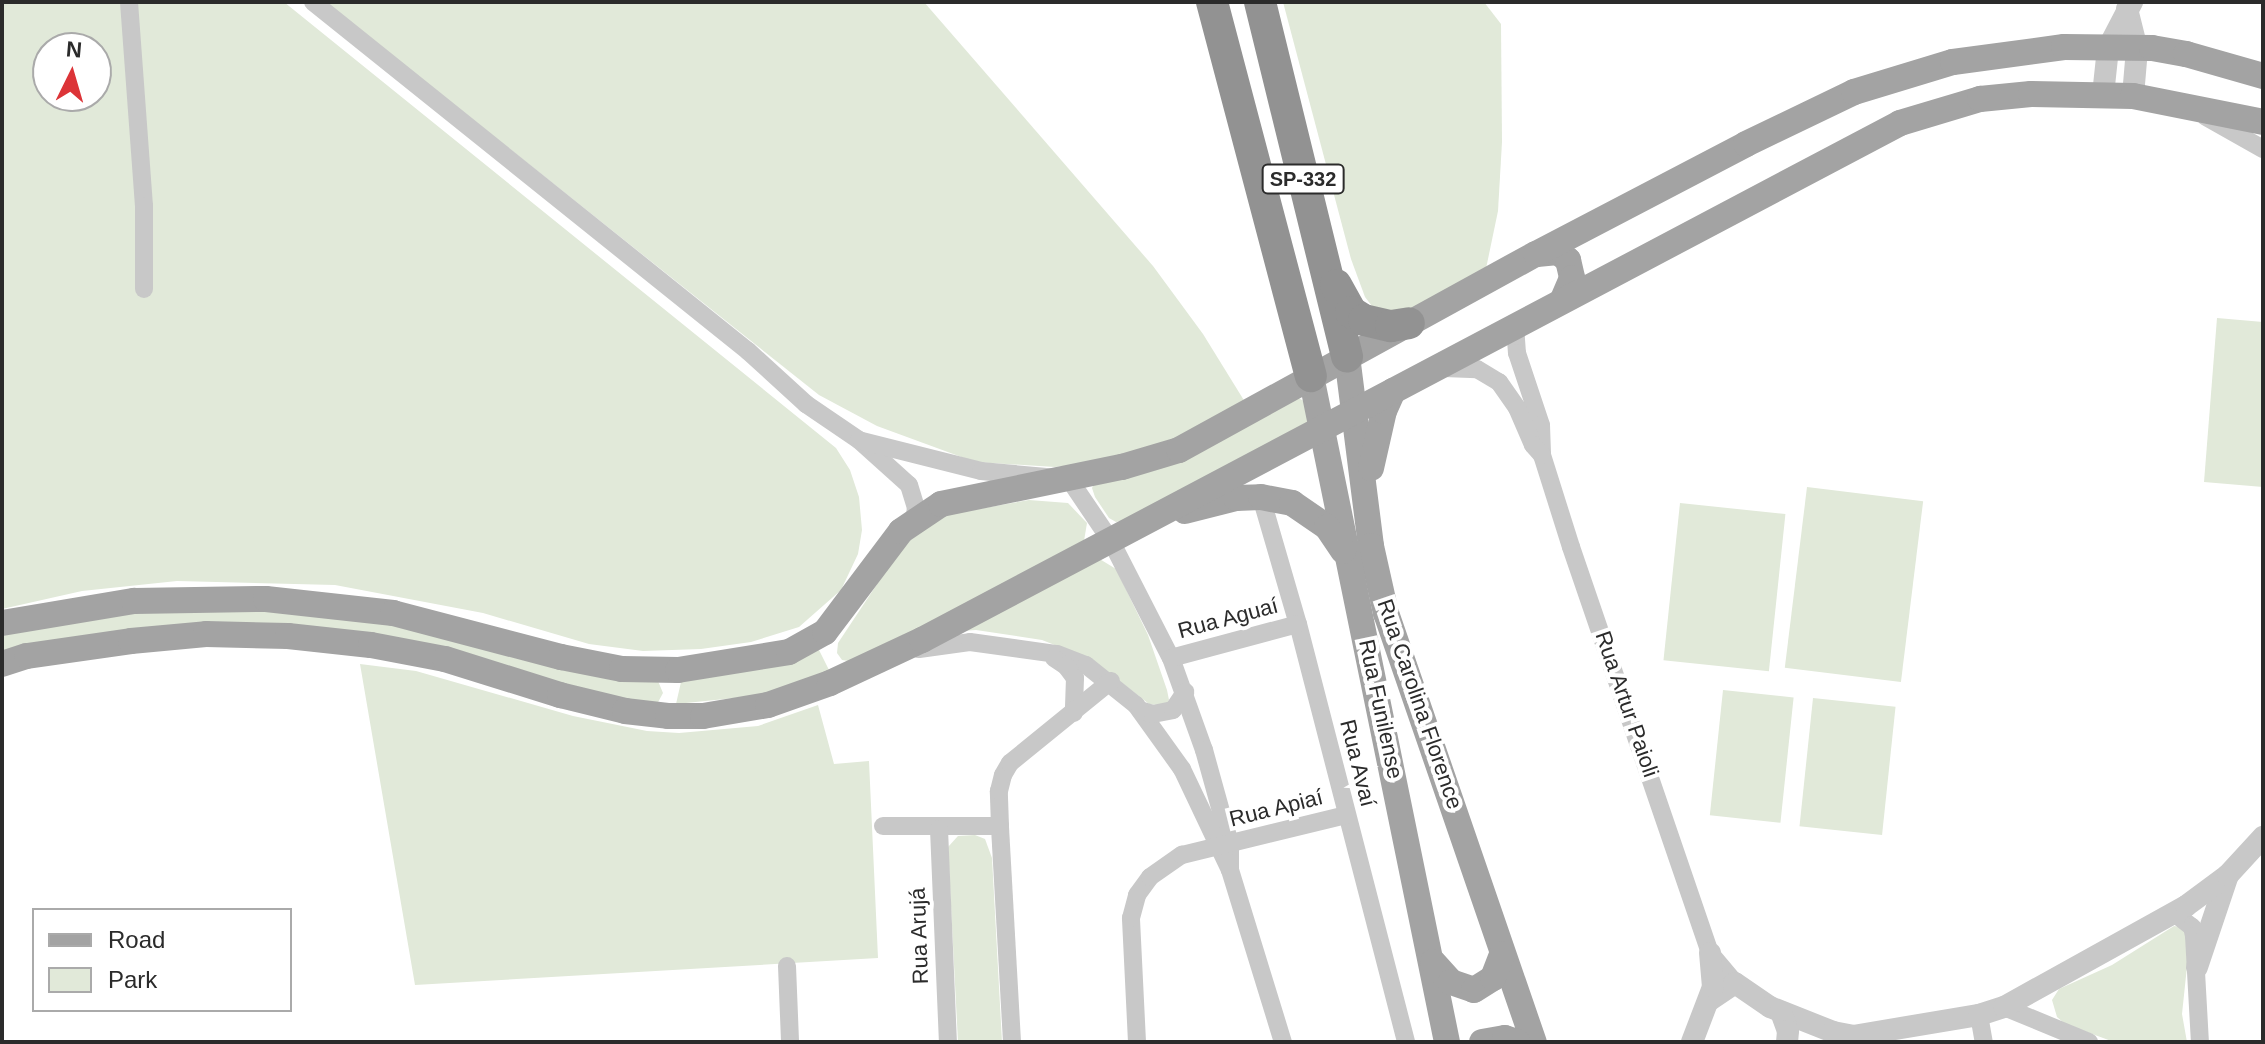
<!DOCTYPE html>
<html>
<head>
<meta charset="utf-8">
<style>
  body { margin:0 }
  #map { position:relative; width:2265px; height:1044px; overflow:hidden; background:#fff; font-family:Helvetica,sans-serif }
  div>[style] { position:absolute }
  .green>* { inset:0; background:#e1e9d9; transform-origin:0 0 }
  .minor>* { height:18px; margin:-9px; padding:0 9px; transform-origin:9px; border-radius:9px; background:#c8c8c8 }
  .tertiary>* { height:22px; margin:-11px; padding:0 11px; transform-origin:11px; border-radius:11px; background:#c8c8c8 }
  .primary>* { height:26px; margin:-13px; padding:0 13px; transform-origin:13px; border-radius:13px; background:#a3a3a3 }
  .motorway>* { height:32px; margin:-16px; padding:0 16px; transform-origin:16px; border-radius:16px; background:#929292 }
  span { translate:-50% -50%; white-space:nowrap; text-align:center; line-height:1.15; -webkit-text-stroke:8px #fff; paint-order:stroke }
  .shield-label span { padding:2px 6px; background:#fff; border:2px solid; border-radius:6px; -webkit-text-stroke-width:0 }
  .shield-label { font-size:20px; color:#2b2b2b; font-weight:700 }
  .street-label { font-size:22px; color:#2b2b2b }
  .frame { position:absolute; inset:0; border:4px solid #2b2b2b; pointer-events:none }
  .legend { position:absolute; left:32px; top:908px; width:260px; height:104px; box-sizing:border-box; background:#fff; border:2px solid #aaa; margin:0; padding:10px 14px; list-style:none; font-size:24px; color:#2b2b2b }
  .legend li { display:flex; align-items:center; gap:16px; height:40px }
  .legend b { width:40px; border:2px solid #aaa }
  .north { position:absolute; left:32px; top:32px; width:80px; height:80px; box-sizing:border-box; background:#fff; border:2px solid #aaa; border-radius:50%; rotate:5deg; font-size:22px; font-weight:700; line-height:32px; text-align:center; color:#2b2b2b }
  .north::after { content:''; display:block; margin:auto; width:28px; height:36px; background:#dc3438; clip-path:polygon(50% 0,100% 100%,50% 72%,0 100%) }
</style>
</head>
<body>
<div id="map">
  <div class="green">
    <i style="clip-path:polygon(evenodd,2px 2px,284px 2px,836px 448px,850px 470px,859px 497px,862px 530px,858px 554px,841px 590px,799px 627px,751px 642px,701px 649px,643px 651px,589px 644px,483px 613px,335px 585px,177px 581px,82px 591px,2px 609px,2px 2px,48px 48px,96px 48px,96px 96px,48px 96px,48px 48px)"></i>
    <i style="clip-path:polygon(325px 2px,924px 2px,1153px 266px,1203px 334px,1245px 402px,1171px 441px,1088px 463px,1055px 467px,975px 462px,877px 426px,819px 395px)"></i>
    <i style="clip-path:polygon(1283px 2px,1484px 2px,1501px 24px,1502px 142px,1498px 211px,1483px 283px,1409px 323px,1378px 314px,1365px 297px,1351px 259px)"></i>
    <i style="clip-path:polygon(2217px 318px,2263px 322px,2263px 487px,2204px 482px)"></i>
    <i style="clip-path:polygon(1297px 397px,1307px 403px,1307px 426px,1125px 520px,1116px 522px,1109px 518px,1095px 497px,1092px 488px,1095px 482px)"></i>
    <i style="left:1807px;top:487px;width:117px;height:182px;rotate:7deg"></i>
    <i style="clip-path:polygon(1029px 500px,1068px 503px,1087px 523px,1084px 541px,855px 662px,842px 660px,837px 653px,838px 643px,903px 545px,945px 515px)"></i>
    <i style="left:1680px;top:503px;width:106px;height:158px;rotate:6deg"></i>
    <i style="clip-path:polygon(1098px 558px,1116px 569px,1148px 635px,1167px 690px,1169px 700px,1165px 706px,1149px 704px,1093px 660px,1042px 640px,976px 630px,948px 632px)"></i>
    <i style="clip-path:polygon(142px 608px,357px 614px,658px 681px,663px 693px,656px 706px,378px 639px,2px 656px,2px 634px)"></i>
    <i style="clip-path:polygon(818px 648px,831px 674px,765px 695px,676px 704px,681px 682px)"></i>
    <i style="clip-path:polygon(360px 664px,416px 671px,573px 716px,647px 731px,679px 733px,758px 726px,818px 705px,834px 764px,869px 761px,878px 958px,415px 985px)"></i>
    <i style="left:1723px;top:690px;width:71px;height:126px;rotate:6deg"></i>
    <i style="left:1813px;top:698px;width:83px;height:129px;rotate:6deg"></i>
    <i style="clip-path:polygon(975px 835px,985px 839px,992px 858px,1002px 1042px,958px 1042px,948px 847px,958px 836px)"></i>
    <i style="clip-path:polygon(2174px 926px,2180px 927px,2190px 938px,2182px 1014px,2187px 1042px,2114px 1042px,2065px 1024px,2057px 1017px,2052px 1000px,2059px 989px,2112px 965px)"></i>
  </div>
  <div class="minor">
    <i style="left:129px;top:2px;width:205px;rotate:85.8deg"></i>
    <i style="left:144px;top:206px;width:83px;rotate:90deg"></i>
    <i style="left:313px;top:2px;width:558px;rotate:38.74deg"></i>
    <i style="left:748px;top:351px;width:79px;rotate:42.4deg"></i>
    <i style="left:806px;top:404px;width:64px;rotate:34.2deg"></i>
    <i style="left:859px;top:440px;width:67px;rotate:42deg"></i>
    <i style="left:909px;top:485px;width:24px;rotate:73deg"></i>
    <i style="left:916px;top:508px;width:13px;rotate:99deg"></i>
    <i style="left:2206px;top:117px;width:65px;rotate:29.3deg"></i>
    <i style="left:1515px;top:325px;width:28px;rotate:86deg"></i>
    <i style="left:1517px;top:353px;width:76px;rotate:71.6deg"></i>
    <i style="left:1541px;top:425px;width:30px;rotate:88deg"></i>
    <i style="left:1542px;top:455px;width:96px;rotate:72.5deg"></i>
    <i style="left:1571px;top:547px;width:429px;rotate:71.1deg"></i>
    <i style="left:1710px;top:953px;width:39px;rotate:50deg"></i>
    <i style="left:1444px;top:368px;width:33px;rotate:2deg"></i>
    <i style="left:1477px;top:369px;width:26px;rotate:31deg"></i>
    <i style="left:1499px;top:382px;width:32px;rotate:55deg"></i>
    <i style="left:1517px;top:408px;width:40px;rotate:66.6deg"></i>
    <i style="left:1533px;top:445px;width:13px;rotate:48deg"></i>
    <i style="left:862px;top:441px;width:123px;rotate:14.1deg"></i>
    <i style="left:981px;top:471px;width:88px;rotate:5.2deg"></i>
    <i style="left:1069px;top:479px;width:75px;rotate:55.9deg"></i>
    <i style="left:1111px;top:541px;width:131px;rotate:62.9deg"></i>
    <i style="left:1171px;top:658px;width:98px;rotate:70.3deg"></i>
    <i style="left:1204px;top:750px;width:98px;rotate:74.5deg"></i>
    <i style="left:1230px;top:844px;width:26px;rotate:90deg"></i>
    <i style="left:1261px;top:497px;width:132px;rotate:73.8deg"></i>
    <i style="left:1298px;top:624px;width:432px;rotate:75.5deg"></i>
    <i style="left:919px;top:649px;width:51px;rotate:-7.8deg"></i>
    <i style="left:970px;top:642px;width:88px;rotate:7.9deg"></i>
    <i style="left:1057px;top:654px;width:31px;rotate:21deg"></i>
    <i style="left:1086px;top:665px;width:64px;rotate:38.7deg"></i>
    <i style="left:1136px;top:705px;width:79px;rotate:54.3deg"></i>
    <i style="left:1182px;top:769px;width:112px;rotate:64.6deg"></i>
    <i style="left:1230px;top:870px;width:180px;rotate:72.9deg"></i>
    <i style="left:1054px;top:658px;width:14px;rotate:34deg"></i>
    <i style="left:1066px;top:666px;width:15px;rotate:53deg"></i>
    <i style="left:1075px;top:678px;width:35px;rotate:92deg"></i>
    <i style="left:1171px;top:658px;width:131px;rotate:-15deg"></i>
    <i style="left:1140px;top:710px;width:14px;rotate:17deg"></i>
    <i style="left:1153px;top:714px;width:20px;rotate:-11deg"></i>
    <i style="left:1173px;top:710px;width:22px;rotate:-56deg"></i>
    <i style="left:883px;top:826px;width:117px"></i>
    <i style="left:939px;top:829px;width:213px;rotate:87.6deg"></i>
    <i style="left:2174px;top:913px;width:23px;rotate:38deg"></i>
    <i style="left:2192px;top:927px;width:9px;rotate:77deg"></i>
    <i style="left:2194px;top:936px;width:106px;rotate:86.8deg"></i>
    <i style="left:787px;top:966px;width:76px;rotate:87.7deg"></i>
    <i style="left:2004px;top:1007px;width:92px;rotate:22.4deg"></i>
    <i style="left:1979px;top:1015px;width:27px;rotate:80deg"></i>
    <i style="left:1012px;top:1042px;width:216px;rotate:-93.2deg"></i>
    <i style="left:1000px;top:826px;width:35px;rotate:-92deg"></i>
    <i style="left:999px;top:791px;width:16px;rotate:-76deg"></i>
    <i style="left:1003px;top:775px;width:14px;rotate:-60deg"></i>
    <i style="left:1010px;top:763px;width:130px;rotate:-39.1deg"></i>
    <i style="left:1137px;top:1042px;width:124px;rotate:-92.8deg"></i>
    <i style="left:1131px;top:918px;width:24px;rotate:-75deg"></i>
    <i style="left:1137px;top:895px;width:22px;rotate:-54deg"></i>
    <i style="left:1150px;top:877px;width:39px;rotate:-35deg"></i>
    <i style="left:1182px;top:855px;width:169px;rotate:-13.7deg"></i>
  </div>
  <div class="tertiary">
    <i style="left:2127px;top:9px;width:41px;rotate:76deg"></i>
    <i style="left:2137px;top:49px;width:47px;rotate:94.9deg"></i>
    <i style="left:2103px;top:95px;width:47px;rotate:-83.9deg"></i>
    <i style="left:2108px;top:48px;width:52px;rotate:-62.4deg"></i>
    <i style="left:2197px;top:967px;width:97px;rotate:-71.4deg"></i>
    <i style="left:1710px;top:1000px;width:30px;rotate:-34deg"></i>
    <i style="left:1735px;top:983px;width:42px;rotate:34.4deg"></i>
    <i style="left:1770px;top:1007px;width:68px;rotate:21.6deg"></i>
    <i style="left:1833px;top:1032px;width:20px;rotate:11deg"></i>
    <i style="left:1853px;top:1036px;width:128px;rotate:-9.5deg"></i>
    <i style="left:1979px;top:1015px;width:26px;rotate:-18deg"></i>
    <i style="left:2004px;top:1007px;width:208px;rotate:-29deg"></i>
    <i style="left:2186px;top:906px;width:52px;rotate:-36.4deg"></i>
    <i style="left:2228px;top:875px;width:52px;rotate:-47.4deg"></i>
    <i style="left:1781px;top:1012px;width:20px;rotate:70deg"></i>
    <i style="left:1788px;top:1031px;width:11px;rotate:95deg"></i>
    <i style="left:1692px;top:1042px;width:59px;rotate:-69.1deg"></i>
    <i style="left:1713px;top:987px;width:34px;rotate:-95deg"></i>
  </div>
  <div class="primary">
    <i style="left:1537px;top:254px;width:21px;rotate:-5deg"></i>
    <i style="left:1558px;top:252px;width:13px;rotate:39deg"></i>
    <i style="left:1568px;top:260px;width:18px;rotate:77deg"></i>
    <i style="left:1572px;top:278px;width:23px;rotate:113deg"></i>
    <i style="left:1347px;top:356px;width:192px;rotate:82.8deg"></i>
    <i style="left:1371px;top:546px;width:69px;rotate:77.4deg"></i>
    <i style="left:1386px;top:613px;width:454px;rotate:71deg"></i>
    <i style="left:1311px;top:376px;width:680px;rotate:78.46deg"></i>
    <i style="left:1371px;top:468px;width:58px;rotate:-77.2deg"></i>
    <i style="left:1384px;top:411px;width:22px;rotate:-66deg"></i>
    <i style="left:1185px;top:511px;width:53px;rotate:-14.3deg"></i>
    <i style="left:1236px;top:498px;width:25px;rotate:-2deg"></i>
    <i style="left:1261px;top:497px;width:32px;rotate:11deg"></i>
    <i style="left:1292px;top:503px;width:42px;rotate:34.4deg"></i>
    <i style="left:1327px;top:527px;width:29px;rotate:56deg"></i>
    <i style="left:2px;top:623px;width:134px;rotate:-9.5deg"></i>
    <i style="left:134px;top:601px;width:132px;rotate:-0.9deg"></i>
    <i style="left:266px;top:599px;width:128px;rotate:6.3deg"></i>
    <i style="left:393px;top:613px;width:174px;rotate:14.7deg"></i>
    <i style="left:561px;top:657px;width:62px;rotate:11.1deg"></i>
    <i style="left:622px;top:669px;width:56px;rotate:1deg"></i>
    <i style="left:678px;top:670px;width:112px;rotate:-9.2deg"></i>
    <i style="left:789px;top:652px;width:41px;rotate:-29.1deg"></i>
    <i style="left:825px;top:632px;width:126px;rotate:-53deg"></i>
    <i style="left:901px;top:531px;width:48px;rotate:-34deg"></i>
    <i style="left:941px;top:504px;width:185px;rotate:-11.6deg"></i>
    <i style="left:1122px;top:467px;width:59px;rotate:-16.6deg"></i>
    <i style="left:1179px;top:450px;width:407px;rotate:-28.8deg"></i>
    <i style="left:1536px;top:254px;width:237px;rotate:-27.6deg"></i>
    <i style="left:1746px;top:144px;width:120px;rotate:-25.7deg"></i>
    <i style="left:1854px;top:92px;width:103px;rotate:-16.9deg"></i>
    <i style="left:1953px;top:62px;width:112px;rotate:-7.7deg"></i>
    <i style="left:2064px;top:47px;width:88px;rotate:0.7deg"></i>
    <i style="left:2152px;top:48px;width:35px;rotate:10deg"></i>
    <i style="left:2186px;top:54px;width:80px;rotate:15.9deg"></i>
    <i style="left:2px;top:664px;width:26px;rotate:-18deg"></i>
    <i style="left:27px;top:656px;width:105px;rotate:-8.2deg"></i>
    <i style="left:131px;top:641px;width:75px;rotate:-5.3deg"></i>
    <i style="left:206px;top:634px;width:82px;rotate:1.4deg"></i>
    <i style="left:288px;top:636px;width:83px;rotate:6.2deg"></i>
    <i style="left:371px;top:645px;width:75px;rotate:10.7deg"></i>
    <i style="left:445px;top:659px;width:121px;rotate:17.4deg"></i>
    <i style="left:560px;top:695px;width:67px;rotate:13.8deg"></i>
    <i style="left:625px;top:711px;width:43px;rotate:6.6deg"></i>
    <i style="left:668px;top:716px;width:35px"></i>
    <i style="left:703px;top:716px;width:66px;rotate:-9.6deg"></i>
    <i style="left:768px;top:705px;width:66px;rotate:-19.5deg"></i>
    <i style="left:830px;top:683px;width:102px;rotate:-25.1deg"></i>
    <i style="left:922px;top:640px;width:1106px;rotate:-27.86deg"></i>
    <i style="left:1900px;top:123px;width:84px;rotate:-16.7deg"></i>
    <i style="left:1980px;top:99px;width:51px;rotate:-5.6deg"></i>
    <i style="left:2031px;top:94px;width:102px;rotate:1.1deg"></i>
    <i style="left:2133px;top:96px;width:133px;rotate:11.3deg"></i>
    <i style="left:1433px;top:962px;width:27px;rotate:48deg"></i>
    <i style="left:1451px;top:982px;width:24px;rotate:19deg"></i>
    <i style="left:1474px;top:990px;width:22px;rotate:-32deg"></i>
    <i style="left:1493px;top:978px;width:25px;rotate:-69deg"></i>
    <i style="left:1482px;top:1042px;width:23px;rotate:-10deg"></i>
    <i style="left:1505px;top:1038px;width:13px;rotate:18deg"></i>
  </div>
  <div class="motorway">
    <i style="left:1212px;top:2px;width:387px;rotate:75.2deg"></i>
    <i style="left:1260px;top:2px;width:365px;rotate:76.2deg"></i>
    <i style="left:1336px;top:285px;width:31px;rotate:61deg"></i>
    <i style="left:1351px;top:312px;width:15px;rotate:32deg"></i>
    <i style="left:1364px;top:320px;width:28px;rotate:13deg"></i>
    <i style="left:1391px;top:326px;width:18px;rotate:-9deg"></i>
  </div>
  <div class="shield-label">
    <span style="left:1303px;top:179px">SP-332</span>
  </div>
  <div class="street-label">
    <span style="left:1228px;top:618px;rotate:-15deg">Rua Aguaí</span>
    <span style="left:1420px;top:704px;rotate:71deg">Rua Carolina Florence</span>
    <span style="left:1627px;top:704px;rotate:71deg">Rua Artur Paioli</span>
    <span style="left:1381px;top:709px;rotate:78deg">Rua Funilense</span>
    <span style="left:1358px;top:763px;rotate:76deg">Rua Avaí</span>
    <span style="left:1276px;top:808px;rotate:-14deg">Rua Apiaí</span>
    <span style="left:919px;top:936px;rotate:-92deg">Rua Arujá</span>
  </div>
  <div class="frame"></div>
  <ul class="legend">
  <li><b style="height:10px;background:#a3a3a3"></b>Road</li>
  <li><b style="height:22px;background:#e1e9d9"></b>Park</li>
  </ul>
  <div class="north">N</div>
</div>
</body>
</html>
